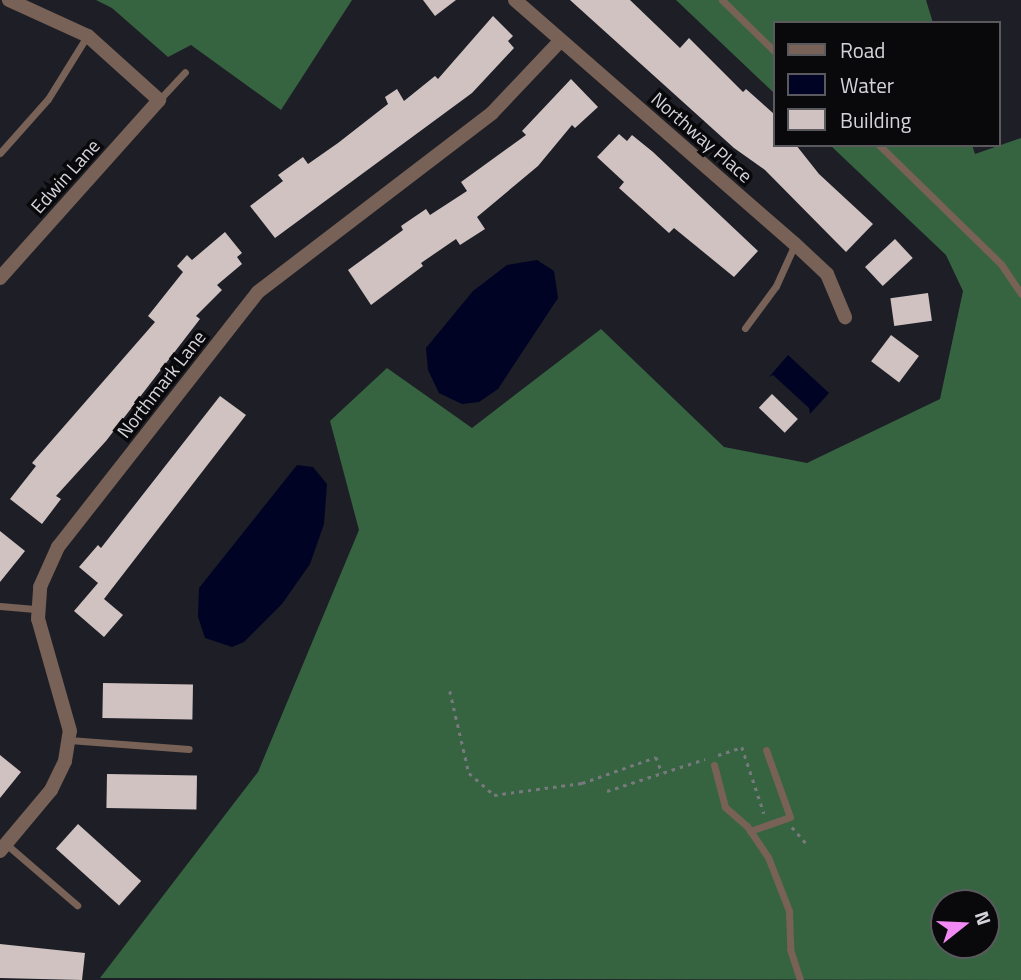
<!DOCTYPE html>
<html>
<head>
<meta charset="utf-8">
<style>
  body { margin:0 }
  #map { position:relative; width:1021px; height:980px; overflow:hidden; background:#1e1f26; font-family:"Titillium Web",sans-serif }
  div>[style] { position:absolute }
  .forest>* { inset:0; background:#366441 }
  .water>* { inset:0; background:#000323 }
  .building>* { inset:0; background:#cfc2c1; transform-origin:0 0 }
  .path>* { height:2.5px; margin-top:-1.25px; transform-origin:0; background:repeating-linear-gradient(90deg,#78797f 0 3.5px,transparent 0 8.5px) }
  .service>* { height:7px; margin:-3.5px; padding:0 3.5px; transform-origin:3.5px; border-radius:3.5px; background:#786156 }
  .minor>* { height:14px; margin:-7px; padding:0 7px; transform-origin:7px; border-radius:7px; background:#786156 }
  span { translate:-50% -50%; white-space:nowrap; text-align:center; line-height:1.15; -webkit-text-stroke:7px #09090c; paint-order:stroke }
  .street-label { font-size:19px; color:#d4d4da }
  .legend { position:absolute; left:773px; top:21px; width:228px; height:126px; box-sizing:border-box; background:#09090c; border:2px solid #5a5a5e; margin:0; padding:9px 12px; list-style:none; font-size:21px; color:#d4d4da }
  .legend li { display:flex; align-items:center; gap:14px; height:35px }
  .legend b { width:35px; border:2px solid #5a5a5e }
  .north { position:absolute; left:930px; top:889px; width:70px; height:70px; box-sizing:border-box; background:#09090c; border:2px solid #5a5a5e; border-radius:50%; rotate:72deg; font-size:19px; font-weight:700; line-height:28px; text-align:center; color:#d4d4da }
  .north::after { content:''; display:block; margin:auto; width:24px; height:32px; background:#f18af4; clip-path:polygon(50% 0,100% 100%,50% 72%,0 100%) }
</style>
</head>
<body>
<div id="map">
  <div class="forest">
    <i style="clip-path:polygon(96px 0,352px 0,281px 110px,191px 45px,168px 57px,112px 8px)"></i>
    <i style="clip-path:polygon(676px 0,926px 0,933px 23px,774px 23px,774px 93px)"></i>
    <i style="clip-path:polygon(evenodd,1021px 138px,1021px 980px,100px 978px,258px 772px,359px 530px,330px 421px,387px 368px,472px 428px,601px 329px,724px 447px,807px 463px,940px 399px,963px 291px,946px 255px,830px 145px,972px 145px,975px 154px,1021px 138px,944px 903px,986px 903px,986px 945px,944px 945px,944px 903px)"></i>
  </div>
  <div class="water">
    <i style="clip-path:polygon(537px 260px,554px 271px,558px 298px,498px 389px,479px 402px,462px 404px,439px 393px,428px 370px,426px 348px,473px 291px,507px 265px)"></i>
    <i style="clip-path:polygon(788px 355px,829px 393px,810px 414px,809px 408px,773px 375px,769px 377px)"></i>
    <i style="clip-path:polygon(297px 465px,313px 467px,327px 484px,324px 524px,310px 564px,282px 604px,244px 642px,232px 647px,205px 638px,198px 617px,199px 588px)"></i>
  </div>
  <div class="building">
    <i style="clip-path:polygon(423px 0,456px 0,435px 16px)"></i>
    <i style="clip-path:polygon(570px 0,630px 0,680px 48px,689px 38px,743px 92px,746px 89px,774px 114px,774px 145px,796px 145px,819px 174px,873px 224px,846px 252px,765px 170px,734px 148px)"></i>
    <i style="clip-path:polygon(493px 16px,513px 36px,508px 41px,514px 48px,472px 93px,275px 238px,250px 206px,283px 181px,278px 175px,303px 157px,308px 164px,338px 143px,388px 104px,385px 97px,397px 89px,404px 101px,435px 76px,438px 79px)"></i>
    <i style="clip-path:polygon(571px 79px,598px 107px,575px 128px,572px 125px,538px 166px,477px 217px,485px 229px,460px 245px,456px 239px,421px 263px,423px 266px,371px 305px,348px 270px,403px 230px,401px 226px,426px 209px,430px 215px,467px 191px,461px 182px,526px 135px,522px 131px)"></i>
    <i style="clip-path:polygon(619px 134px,627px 141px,632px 135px,653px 152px,758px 251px,734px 277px,674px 228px,669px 233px,619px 188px,624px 182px,597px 157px)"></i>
    <i style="clip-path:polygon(225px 232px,242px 253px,237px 257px,242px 264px,217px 285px,222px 290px,196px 316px,200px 319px,106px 441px,56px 496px,61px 499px,42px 524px,10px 499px,36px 466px,32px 463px,155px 322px,148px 316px,183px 272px,177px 266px,187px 255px,192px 260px)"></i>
    <i style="left:895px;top:239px;width:26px;height:41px;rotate:47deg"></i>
    <i style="left:928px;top:293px;width:28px;height:38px;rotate:82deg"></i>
    <i style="left:891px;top:335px;width:35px;height:33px;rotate:37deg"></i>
    <i style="left:772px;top:394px;width:36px;height:19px;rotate:44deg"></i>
    <i style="clip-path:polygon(220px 396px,246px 415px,104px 599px,123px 615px,104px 637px,74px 611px,98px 583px,79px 567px,98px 545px,101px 548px)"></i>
    <i style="clip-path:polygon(0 531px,25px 551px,0 582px)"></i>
    <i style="left:103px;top:683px;width:90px;height:35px;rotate:1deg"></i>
    <i style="clip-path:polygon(0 755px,21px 772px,0 798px)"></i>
    <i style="left:107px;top:774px;width:90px;height:34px;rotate:1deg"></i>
    <i style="left:78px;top:824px;width:85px;height:33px;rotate:42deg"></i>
    <i style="clip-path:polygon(0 944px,85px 953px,82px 980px,0 978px)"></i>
  </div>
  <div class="path">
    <i style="left:450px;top:691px;width:84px;rotate:77deg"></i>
    <i style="left:469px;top:773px;width:33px;rotate:41deg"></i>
    <i style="left:494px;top:795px;width:89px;rotate:-7.8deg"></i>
    <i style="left:582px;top:783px;width:78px;rotate:-19.4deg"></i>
    <i style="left:656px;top:757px;width:17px;rotate:69deg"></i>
    <i style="left:718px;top:755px;width:25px;rotate:-18deg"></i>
    <i style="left:742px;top:747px;width:70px;rotate:71.6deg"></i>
    <i style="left:607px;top:791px;width:103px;rotate:-18.1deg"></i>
    <i style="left:792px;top:827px;width:21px;rotate:49deg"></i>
  </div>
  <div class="service">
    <i style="left:722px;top:0;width:73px;rotate:44.4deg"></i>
    <i style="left:159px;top:100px;width:38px;rotate:-47deg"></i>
    <i style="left:879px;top:145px;width:170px;rotate:44.3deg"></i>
    <i style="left:1001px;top:264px;width:36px;rotate:56deg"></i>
    <i style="left:0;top:153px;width:72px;rotate:-48.4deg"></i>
    <i style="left:48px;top:99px;width:74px;rotate:-58.2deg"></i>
    <i style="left:745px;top:328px;width:52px;rotate:-53.6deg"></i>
    <i style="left:776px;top:286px;width:46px;rotate:-65.7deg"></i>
    <i style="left:0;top:606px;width:38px;rotate:5deg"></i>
    <i style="left:69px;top:740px;width:120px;rotate:4.3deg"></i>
    <i style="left:714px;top:765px;width:43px;rotate:75.3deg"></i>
    <i style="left:725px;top:807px;width:29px;rotate:41deg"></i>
    <i style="left:747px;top:826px;width:37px;rotate:56deg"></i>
    <i style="left:768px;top:857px;width:58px;rotate:68.7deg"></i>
    <i style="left:789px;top:911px;width:38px;rotate:88deg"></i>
    <i style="left:790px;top:949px;width:33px;rotate:72deg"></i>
    <i style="left:750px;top:831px;width:42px;rotate:-19.3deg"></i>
    <i style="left:790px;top:817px;width:71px;rotate:-109.7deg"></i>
    <i style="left:6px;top:844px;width:94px;rotate:40.7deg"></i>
  </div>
  <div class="minor">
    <i style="left:515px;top:0;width:371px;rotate:41.1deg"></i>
    <i style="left:795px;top:244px;width:44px;rotate:43.2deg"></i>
    <i style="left:827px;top:274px;width:47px;rotate:67.3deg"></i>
    <i style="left:0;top:278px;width:239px;rotate:-48.2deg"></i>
    <i style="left:159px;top:100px;width:96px;rotate:-138deg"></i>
    <i style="left:88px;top:36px;width:87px;rotate:-155.5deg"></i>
    <i style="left:0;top:851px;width:80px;rotate:-50.1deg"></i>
    <i style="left:51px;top:790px;width:32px;rotate:-64deg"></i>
    <i style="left:65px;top:761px;width:30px;rotate:-81deg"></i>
    <i style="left:70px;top:731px;width:116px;rotate:-105.9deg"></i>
    <i style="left:38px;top:619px;width:32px;rotate:-86deg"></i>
    <i style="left:40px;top:587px;width:44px;rotate:-65.8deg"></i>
    <i style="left:58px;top:547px;width:324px;rotate:-51.9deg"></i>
    <i style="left:258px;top:292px;width:295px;rotate:-37.4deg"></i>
    <i style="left:492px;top:113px;width:99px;rotate:-46.6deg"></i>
  </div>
  <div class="street-label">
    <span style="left:702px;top:137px;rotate:41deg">Northway Place</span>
    <span style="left:65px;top:176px;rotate:-48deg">Edwin Lane</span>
    <span style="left:161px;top:384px;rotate:-52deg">Northmark Lane</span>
  </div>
  <ul class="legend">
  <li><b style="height:9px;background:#786156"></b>Road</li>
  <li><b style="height:19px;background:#000323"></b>Water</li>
  <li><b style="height:19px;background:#cfc2c1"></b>Building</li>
  </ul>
  <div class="north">N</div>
</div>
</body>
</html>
